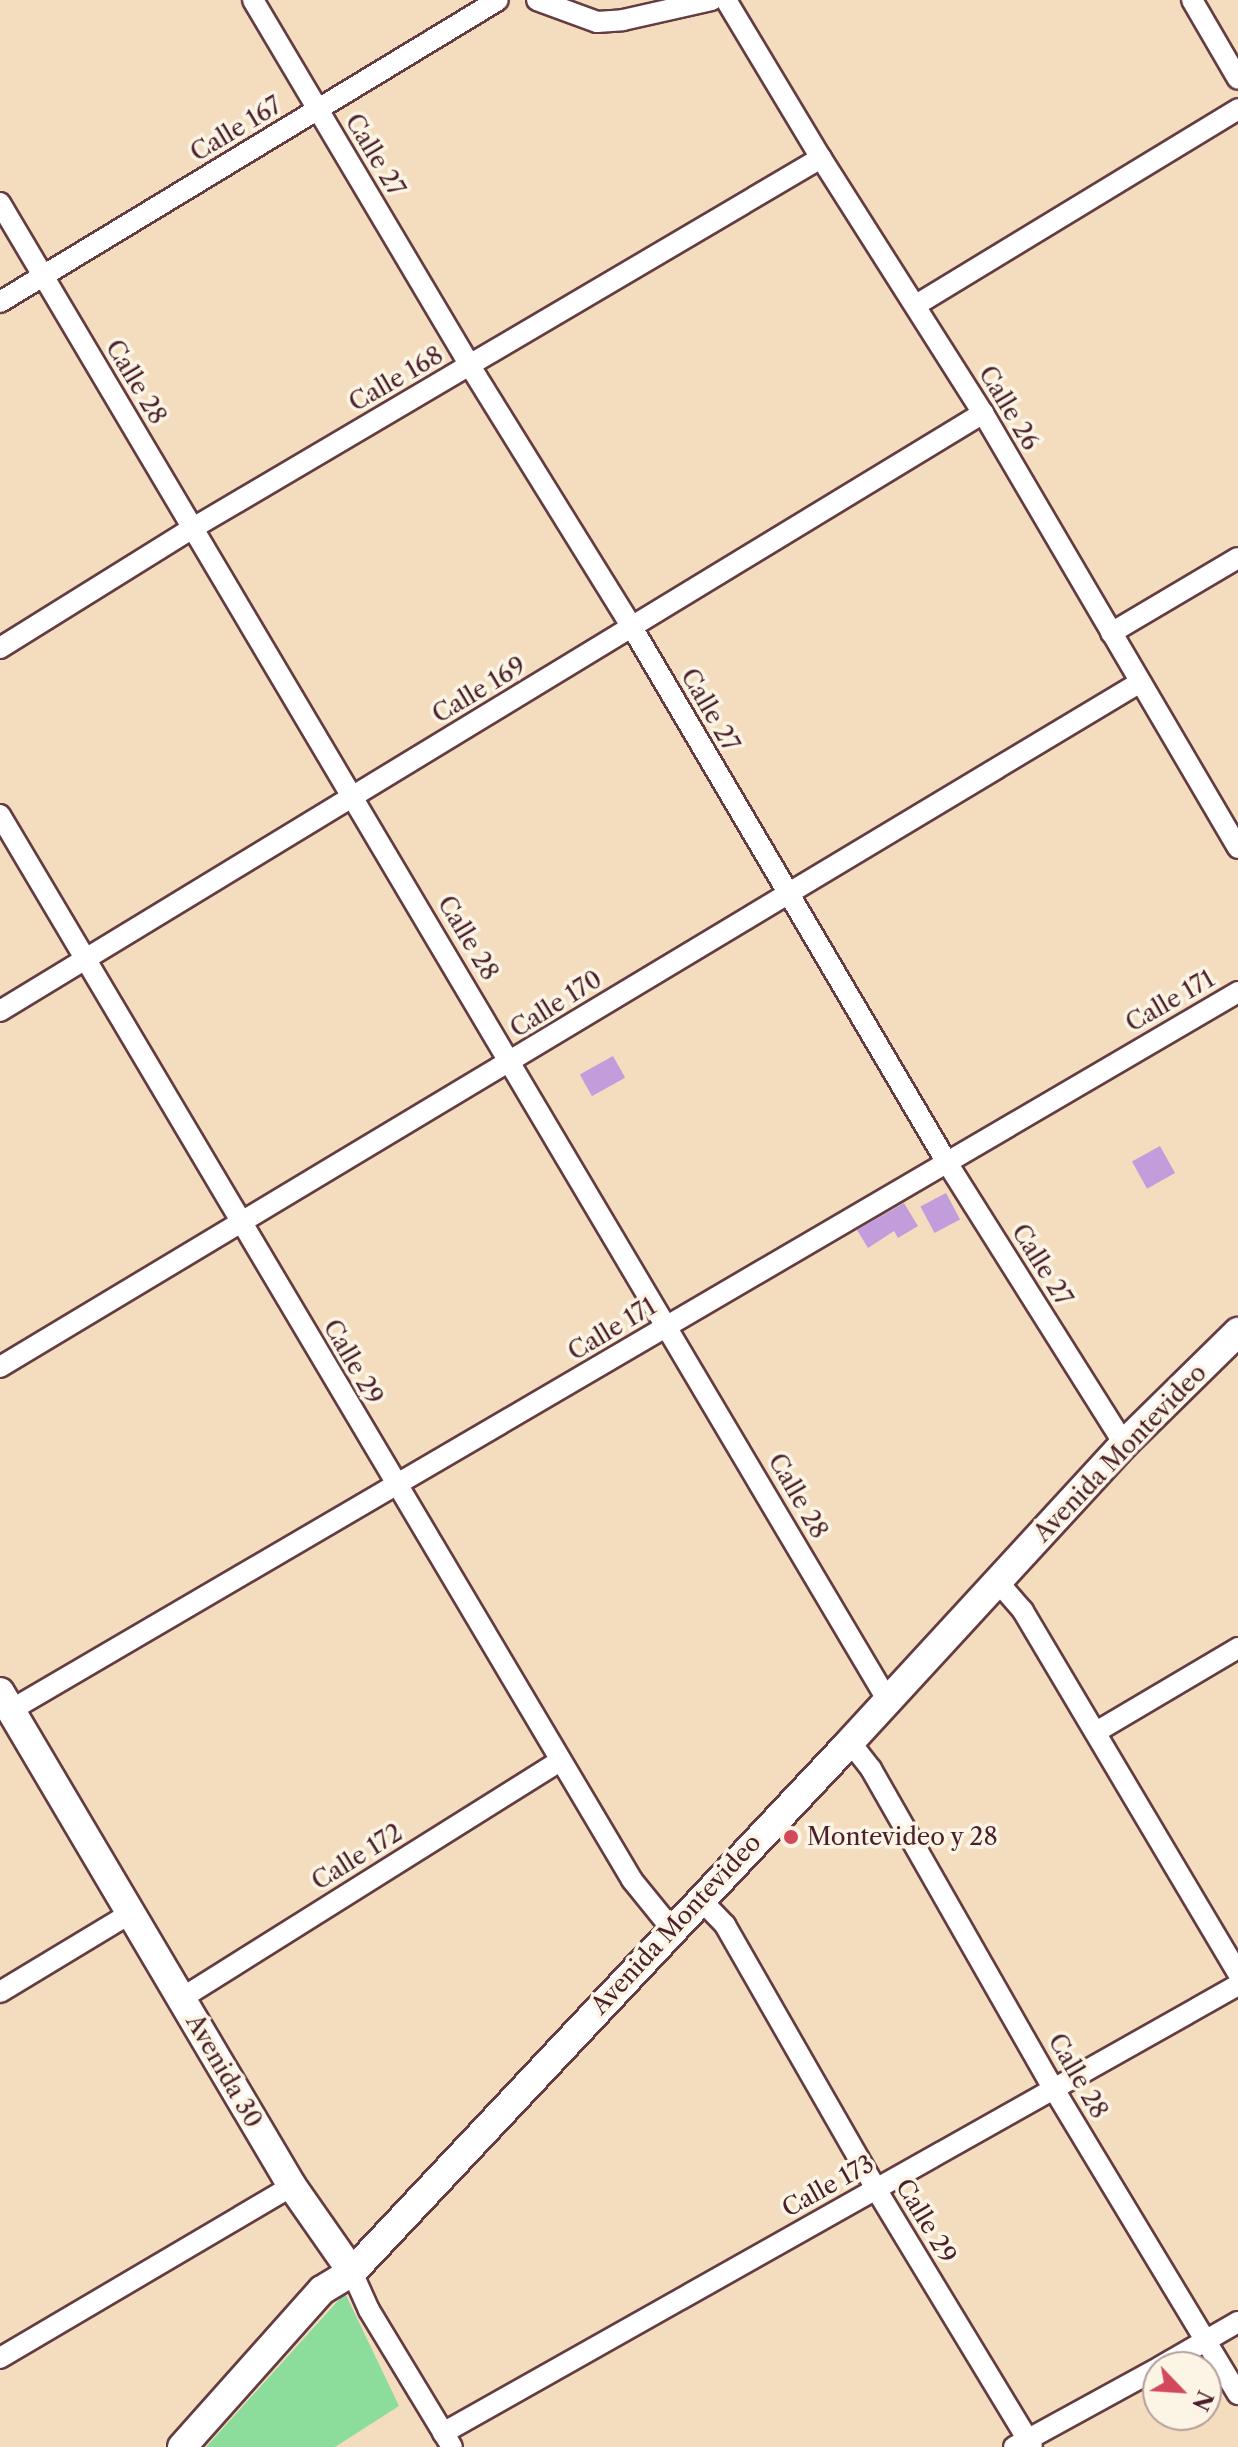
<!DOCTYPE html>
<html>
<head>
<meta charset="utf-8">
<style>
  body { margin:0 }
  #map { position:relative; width:1238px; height:2447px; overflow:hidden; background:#f4ddbf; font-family:"Libre Caslon Text",serif }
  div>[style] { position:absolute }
  .green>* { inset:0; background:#8cdc9b }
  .building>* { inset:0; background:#c19edb; transform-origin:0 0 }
  .roads { filter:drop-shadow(2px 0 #643c41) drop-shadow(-2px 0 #643c41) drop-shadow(0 2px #643c41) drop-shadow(0 -2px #643c41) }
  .street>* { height:20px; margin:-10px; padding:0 10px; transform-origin:10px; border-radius:10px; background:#fff }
  .secondary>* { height:28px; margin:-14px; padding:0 14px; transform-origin:14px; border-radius:14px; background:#fff }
  .dots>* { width:22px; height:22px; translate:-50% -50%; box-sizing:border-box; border:4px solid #fcf5e5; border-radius:50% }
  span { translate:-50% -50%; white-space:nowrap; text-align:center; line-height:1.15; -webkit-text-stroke:7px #fcf5e5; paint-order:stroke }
  .street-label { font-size:24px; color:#4a1f2b }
  .poi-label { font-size:24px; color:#4a1f2b }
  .left { translate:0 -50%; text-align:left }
  .north { position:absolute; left:1142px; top:2351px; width:80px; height:80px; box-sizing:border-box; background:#fcf5e5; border:2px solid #b59f9b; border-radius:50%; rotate:115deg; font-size:22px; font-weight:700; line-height:32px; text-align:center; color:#4a1f2b }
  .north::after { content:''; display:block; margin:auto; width:28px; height:36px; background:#d1495b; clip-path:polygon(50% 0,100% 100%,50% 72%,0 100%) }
</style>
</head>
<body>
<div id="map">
  <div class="green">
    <i style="clip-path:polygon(345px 2293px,399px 2406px,335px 2447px,206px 2447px)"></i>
  </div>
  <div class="building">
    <i style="left:613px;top:1056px;width:25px;height:38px;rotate:61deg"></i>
    <i style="left:1160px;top:1146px;width:31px;height:32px;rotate:61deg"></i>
    <i style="left:946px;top:1193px;width:30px;height:29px;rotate:62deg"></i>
    <i style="clip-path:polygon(904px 1203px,918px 1226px,898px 1238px,894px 1231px,868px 1248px,857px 1230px)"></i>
  </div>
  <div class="roads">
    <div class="street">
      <i style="left:253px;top:0;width:425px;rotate:59.3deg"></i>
      <i style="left:470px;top:366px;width:309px;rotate:58.2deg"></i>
      <i style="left:633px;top:629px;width:617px;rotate:59.53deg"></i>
      <i style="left:946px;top:1161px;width:334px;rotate:57.8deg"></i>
      <i style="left:537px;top:0;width:64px;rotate:20.1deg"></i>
      <i style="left:597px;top:22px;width:26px;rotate:-4deg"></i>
      <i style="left:623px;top:20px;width:91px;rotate:-12.7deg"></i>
      <i style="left:726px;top:0;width:184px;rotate:59deg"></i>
      <i style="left:821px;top:158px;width:302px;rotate:57.6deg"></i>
      <i style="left:983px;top:413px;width:504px;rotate:59.62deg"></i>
      <i style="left:1192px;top:0;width:91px;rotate:59.8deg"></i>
      <i style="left:0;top:203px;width:1741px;rotate:59.34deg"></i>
      <i style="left:0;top:302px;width:582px;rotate:-31.23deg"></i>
      <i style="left:916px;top:305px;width:377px;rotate:-31.3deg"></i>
      <i style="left:1111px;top:633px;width:147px;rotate:-30.6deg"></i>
      <i style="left:0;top:648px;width:227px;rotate:-31.9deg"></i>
      <i style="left:193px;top:528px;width:729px;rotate:-30.51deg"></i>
      <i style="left:0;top:815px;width:1238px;rotate:59.31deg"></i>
      <i style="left:632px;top:1880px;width:62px;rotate:50.9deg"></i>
      <i style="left:0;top:1011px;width:1151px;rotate:-31.31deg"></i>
      <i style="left:0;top:1367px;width:1329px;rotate:-30.99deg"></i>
      <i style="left:998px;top:1582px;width:38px;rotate:49deg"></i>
      <i style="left:1023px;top:1611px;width:421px;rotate:59.3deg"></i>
      <i style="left:11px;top:1710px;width:1422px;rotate:-30.33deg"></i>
      <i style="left:1096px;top:1732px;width:165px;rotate:-30.6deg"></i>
      <i style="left:850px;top:1742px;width:34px;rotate:52deg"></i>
      <i style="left:871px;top:1769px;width:371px;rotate:60.3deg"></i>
      <i style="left:1055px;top:2091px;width:354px;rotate:58.9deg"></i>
      <i style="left:701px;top:1900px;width:35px;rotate:46deg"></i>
      <i style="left:725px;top:1925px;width:304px;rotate:60.2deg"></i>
      <i style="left:876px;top:2189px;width:301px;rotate:58.8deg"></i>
      <i style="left:0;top:1992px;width:153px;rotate:-31.1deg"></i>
      <i style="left:182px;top:1998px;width:446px;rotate:-32.1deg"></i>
      <i style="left:352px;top:2272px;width:42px;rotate:65.9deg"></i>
      <i style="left:369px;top:2310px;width:160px;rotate:58.8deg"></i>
      <i style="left:0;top:2358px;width:339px;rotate:-30.5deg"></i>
      <i style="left:1160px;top:2367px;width:90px;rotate:-30deg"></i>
      <i style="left:443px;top:2433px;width:913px;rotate:-29.4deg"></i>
      <i style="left:1014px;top:2447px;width:164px;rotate:-28.7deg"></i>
    </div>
    <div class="secondary">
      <i style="left:0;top:1692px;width:574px;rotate:59.41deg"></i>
      <i style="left:292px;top:2186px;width:105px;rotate:55.1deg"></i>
      <i style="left:182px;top:2447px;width:210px;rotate:-48.3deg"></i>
      <i style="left:322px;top:2290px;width:35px;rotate:-31deg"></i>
      <i style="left:352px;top:2272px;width:727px;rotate:-46.78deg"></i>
      <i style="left:850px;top:1742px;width:405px;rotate:-47.4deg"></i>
      <i style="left:1124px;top:1444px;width:160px;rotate:-44.5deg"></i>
    </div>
  </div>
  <div class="dots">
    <i style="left:791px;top:1837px;background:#d1495b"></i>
  </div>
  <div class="street-label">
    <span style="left:236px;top:129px;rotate:-31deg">Calle 167</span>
    <span style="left:375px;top:155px;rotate:59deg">Calle 27</span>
    <span style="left:396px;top:379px;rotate:-30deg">Calle 168</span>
    <span style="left:136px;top:382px;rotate:59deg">Calle 28</span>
    <span style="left:1009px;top:408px;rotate:59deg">Calle 26</span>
    <span style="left:479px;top:690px;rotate:-31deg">Calle 169</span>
    <span style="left:710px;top:710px;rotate:60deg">Calle 27</span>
    <span style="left:468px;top:938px;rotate:59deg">Calle 28</span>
    <span style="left:1170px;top:1001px;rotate:-30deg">Calle 171</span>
    <span style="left:556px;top:1004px;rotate:-32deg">Calle 170</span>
    <span style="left:1042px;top:1265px;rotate:58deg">Calle 27</span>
    <span style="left:612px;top:1329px;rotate:-31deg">Calle 171</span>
    <span style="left:353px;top:1362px;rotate:60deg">Calle 29</span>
    <span style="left:1120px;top:1453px;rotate:-46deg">Avenida Montevideo</span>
    <span style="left:798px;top:1496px;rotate:60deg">Calle 28</span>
    <span style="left:357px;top:1857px;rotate:-32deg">Calle 172</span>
    <span style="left:676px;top:1924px;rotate:-47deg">Avenida Montevideo</span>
    <span style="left:224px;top:2071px;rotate:60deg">Avenida 30</span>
    <span style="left:1078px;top:2076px;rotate:60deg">Calle 28</span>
    <span style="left:828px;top:2186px;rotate:-29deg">Calle 173</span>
    <span style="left:926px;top:2221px;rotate:59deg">Calle 29</span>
  </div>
  <div class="poi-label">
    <span class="left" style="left:807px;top:1837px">Montevideo y 28</span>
  </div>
  <div class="north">N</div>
</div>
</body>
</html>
